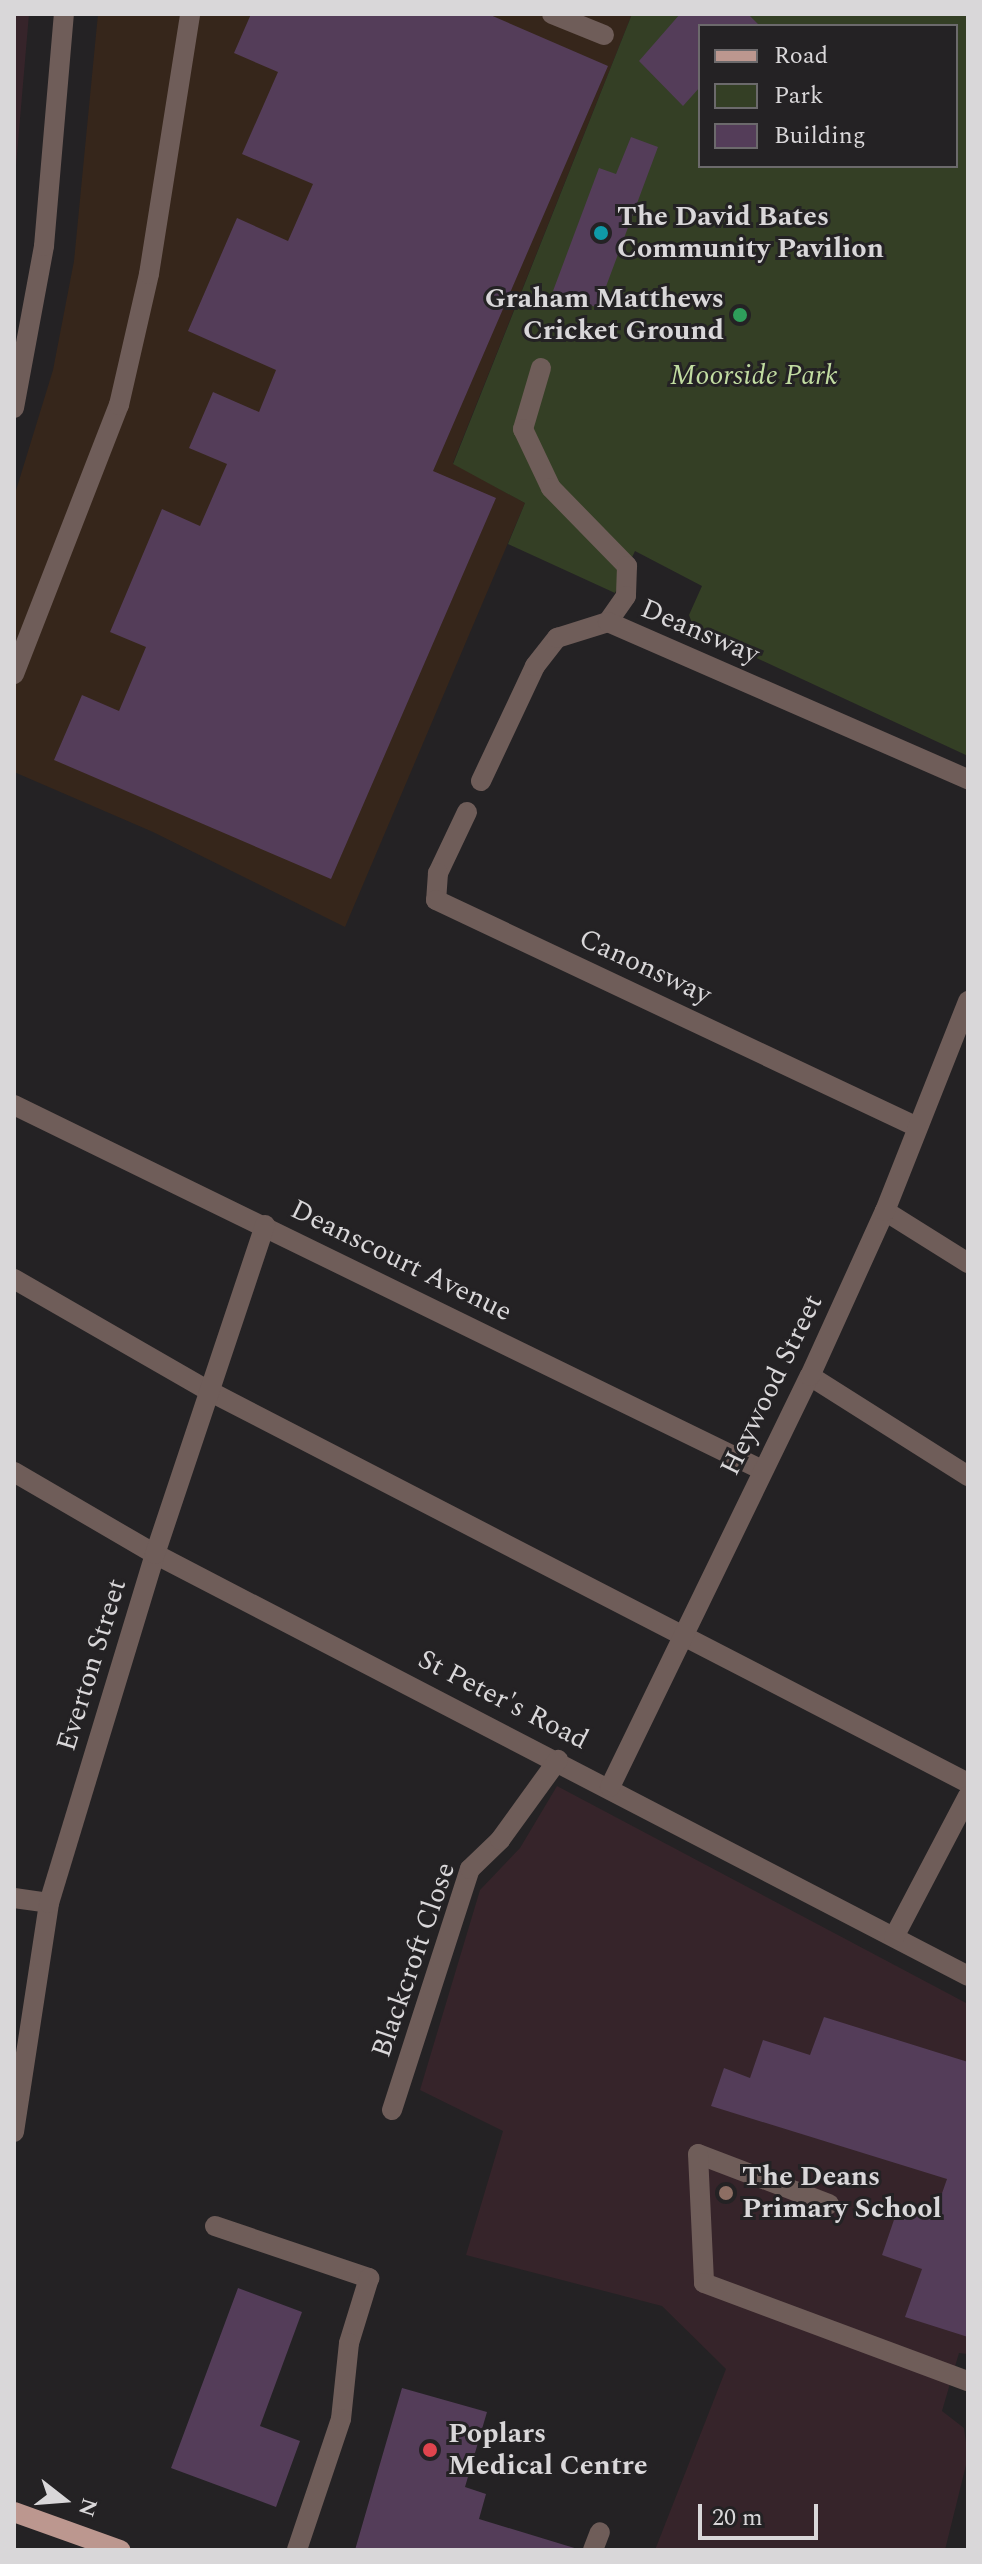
<!DOCTYPE html>
<html>
<head>
<meta charset="utf-8">
<style>
  body { margin:0 }
  #map { position:relative; width:982px; height:2564px; overflow:hidden; background:#242224; font-family:Spectral,serif }
  div>[style] { position:absolute }
  .commercial>* { inset:0; background:#36261b }
  .education>* { inset:0; background:#36242a }
  .green>* { inset:0; background:#343f25 }
  .building>* { inset:0; background:#543d59 }
  .minor>* { height:20px; margin:-10px; padding:0 10px; transform-origin:10px; border-radius:10px; background:#6f5d59 }
  .major>* { height:20px; margin:-10px; padding:0 10px; transform-origin:10px; border-radius:10px; background:#bc978f }
  .dots>* { width:22px; height:22px; translate:-50% -50%; box-sizing:border-box; border:4px solid #242224; border-radius:50% }
  span { translate:-50% -50%; white-space:nowrap; text-align:center; line-height:1.15; -webkit-text-stroke:6px #242224; paint-order:stroke }
  .poi-label { font-size:28px; color:#d9d7d9; font-weight:700 }
  .left { translate:0 -50%; text-align:left }
  .right { translate:-100% -50%; text-align:right }
  .park-label { font-size:28px; color:#c1dca1; font-style:italic }
  .street-label { font-size:28px; color:#d9d7d9 }
  .frame { position:absolute; inset:0; border:16px solid #d9d7d9; pointer-events:none }
  .legend { position:absolute; left:698px; top:24px; width:260px; height:144px; box-sizing:border-box; background:#242224; border:2px solid #6c6a6c; margin:0; padding:10px 14px; list-style:none; font-size:24px; color:#d9d7d9 }
  .legend li { display:flex; align-items:center; gap:16px; height:40px }
  .legend b { width:40px; border:2px solid #6c6a6c }
  .north { position:absolute; left:24px; top:2460px; width:80px; height:80px; -webkit-text-stroke:6px #242224; paint-order:stroke; rotate:107deg; font-size:22px; font-weight:700; line-height:32px; text-align:center; color:#d9d7d9 }
  .north::after { content:''; display:block; margin:auto; width:28px; height:36px; background:#d9d7d9; clip-path:polygon(50% 0,100% 100%,50% 72%,0 100%) }
  .scale { position:absolute; left:698px; top:2504px; width:120px; height:36px; box-sizing:border-box; border:4px solid #d9d7d9; border-top:0; padding-left:10px; font-size:24px; line-height:28px; white-space:nowrap; color:#d9d7d9; -webkit-text-stroke:6px #242224; paint-order:stroke }
</style>
</head>
<body>
<div id="map">
  <div class="commercial">
    <i style="clip-path:polygon(98px 14px,632px 14px,453px 463px,525px 503px,345px 927px,153px 832px,14px 772px,14px 497px,53px 370px,74px 261px)"></i>
  </div>
  <div class="education">
    <i style="clip-path:polygon(14px 14px,29px 14px,14px 189px)"></i>
    <i style="clip-path:polygon(557px 1786px,968px 2004px,968px 2354px,959px 2353px,942px 2411px,964px 2428px,968px 2457px,945px 2550px,655px 2550px,726px 2369px,662px 2306px,466px 2255px,503px 2131px,420px 2090px,480px 1890px,520px 1848px)"></i>
  </div>
  <div class="green">
    <i style="clip-path:polygon(evenodd,632px 14px,968px 14px,968px 756px,694px 629px,689px 615px,702px 586px,635px 551px,615px 593px,508px 544px,525px 503px,453px 464px,632px 14px,700px 26px,956px 26px,956px 166px,700px 166px,700px 26px)"></i>
  </div>
  <div class="building">
    <i style="clip-path:polygon(251px 14px,488px 14px,608px 66px,433px 471px,496px 498px,331px 879px,54px 760px,82px 695px,119px 711px,146px 647px,110px 632px,162px 509px,200px 526px,227px 464px,189px 448px,213px 392px,259px 412px,276px 370px,188px 331px,237px 218px,288px 241px,313px 184px,242px 154px,278px 72px,234px 53px)"></i>
    <i style="clip-path:polygon(680px 14px,748px 14px,759px 25px,700px 26px,700px 87px,683px 106px,639px 61px)"></i>
    <i style="clip-path:polygon(631px 137px,658px 147px,598px 308px,553px 291px,599px 168px,616px 174px)"></i>
    <i style="clip-path:polygon(824px 2017px,968px 2062px,968px 2337px,905px 2317px,922px 2269px,882px 2255px,898px 2208px,933px 2219px,947px 2179px,711px 2106px,724px 2068px,750px 2078px,763px 2040px,810px 2055px)"></i>
    <i style="clip-path:polygon(238px 2288px,302px 2312px,260px 2426px,300px 2441px,276px 2507px,171px 2468px)"></i>
    <i style="clip-path:polygon(402px 2388px,487px 2412px,465px 2487px,486px 2494px,479px 2519px,581px 2550px,355px 2550px)"></i>
  </div>
  <div class="minor">
    <i style="left:552px;top:14px;width:56px;rotate:22deg"></i>
    <i style="left:541px;top:368px;width:64px;rotate:106.4deg"></i>
    <i style="left:523px;top:429px;width:65px;rotate:64.6deg"></i>
    <i style="left:551px;top:488px;width:109px;rotate:45.7deg"></i>
    <i style="left:627px;top:566px;width:30px;rotate:92deg"></i>
    <i style="left:626px;top:596px;width:32px;rotate:125deg"></i>
    <i style="left:14px;top:408px;width:165px;rotate:-79.5deg"></i>
    <i style="left:44px;top:246px;width:233px;rotate:-85.1deg"></i>
    <i style="left:14px;top:674px;width:289px;rotate:-68.7deg"></i>
    <i style="left:119px;top:405px;width:134px;rotate:-77.1deg"></i>
    <i style="left:149px;top:274px;width:263px;rotate:-81deg"></i>
    <i style="left:481px;top:781px;width:127px;rotate:-64.8deg"></i>
    <i style="left:535px;top:666px;width:36px;rotate:-52deg"></i>
    <i style="left:557px;top:638px;width:53px;rotate:-17.4deg"></i>
    <i style="left:608px;top:622px;width:393px;rotate:23.6deg"></i>
    <i style="left:467px;top:812px;width:68px;rotate:115.4deg"></i>
    <i style="left:438px;top:873px;width:27px;rotate:94deg"></i>
    <i style="left:436px;top:900px;width:530px;rotate:25.26deg"></i>
    <i style="left:14px;top:1105px;width:832px;rotate:26.01deg"></i>
    <i style="left:885px;top:1211px;width:98px;rotate:32.1deg"></i>
    <i style="left:14px;top:1279px;width:225px;rotate:29.9deg"></i>
    <i style="left:209px;top:1391px;width:854px;rotate:27.31deg"></i>
    <i style="left:810px;top:1376px;width:187px;rotate:32.3deg"></i>
    <i style="left:14px;top:1472px;width:163px;rotate:30.2deg"></i>
    <i style="left:155px;top:1554px;width:916px;rotate:27.43deg"></i>
    <i style="left:610px;top:1787px;width:457px;rotate:-64.1deg"></i>
    <i style="left:810px;top:1376px;width:181px;rotate:-65.6deg"></i>
    <i style="left:885px;top:1211px;width:226px;rotate:-68.4deg"></i>
    <i style="left:14px;top:1898px;width:35px;rotate:8deg"></i>
    <i style="left:894px;top:1937px;width:159px;rotate:-62.3deg"></i>
    <i style="left:392px;top:2110px;width:253px;rotate:-72.1deg"></i>
    <i style="left:470px;top:1869px;width:42px;rotate:-44deg"></i>
    <i style="left:500px;top:1840px;width:99px;rotate:-54.1deg"></i>
    <i style="left:14px;top:2132px;width:232px;rotate:-81.3deg"></i>
    <i style="left:49px;top:1903px;width:365px;rotate:-73.1deg"></i>
    <i style="left:155px;top:1554px;width:347px;rotate:-71.5deg"></i>
    <i style="left:829px;top:2204px;width:140px;rotate:-159.1deg"></i>
    <i style="left:698px;top:2154px;width:129px;rotate:87.3deg"></i>
    <i style="left:704px;top:2283px;width:282px;rotate:20.4deg"></i>
    <i style="left:215px;top:2226px;width:163px;rotate:18.7deg"></i>
    <i style="left:369px;top:2278px;width:68px;rotate:107.1deg"></i>
    <i style="left:349px;top:2343px;width:76px;rotate:96deg"></i>
    <i style="left:341px;top:2419px;width:138px;rotate:108.6deg"></i>
    <i style="left:593px;top:2550px;width:19px;rotate:-69deg"></i>
  </div>
  <div class="major">
    <i style="left:14px;top:2512px;width:113px;rotate:19.7deg"></i>
  </div>
  <div class="dots">
    <i style="left:601px;top:233px;background:#0f9aa8"></i>
    <i style="left:740px;top:315px;background:#2e9e5b"></i>
    <i style="left:726px;top:2193px;background:#8d6e63"></i>
    <i style="left:430px;top:2450px;background:#e0444e"></i>
  </div>
  <div class="poi-label">
    <span class="left" style="left:617px;top:233px">The David Bates<br>Community Pavilion</span>
    <span class="right" style="left:724px;top:315px">Graham Matthews<br>Cricket Ground</span>
    <span class="left" style="left:742px;top:2193px">The Deans<br>Primary School</span>
    <span class="left" style="left:448px;top:2450px">Poplars<br>Medical Centre</span>
  </div>
  <div class="park-label">
    <span style="left:754px;top:376px">Moorside Park</span>
  </div>
  <div class="street-label">
    <span style="left:700px;top:632px;rotate:23deg">Deansway</span>
    <span style="left:645px;top:967px;rotate:25deg">Canonsway</span>
    <span style="left:401px;top:1261px;rotate:26deg">Deanscourt Avenue</span>
    <span style="left:772px;top:1385px;rotate:-64deg">Heywood Street</span>
    <span style="left:92px;top:1665px;rotate:-73deg">Everton Street</span>
    <span style="left:503px;top:1700px;rotate:27deg">St Peter's Road</span>
    <span style="left:414px;top:1960px;rotate:-71deg">Blackcroft Close</span>
  </div>
  <div class="frame"></div>
  <ul class="legend">
  <li><b style="height:10px;background:#bc978f"></b>Road</li>
  <li><b style="height:22px;background:#343f25"></b>Park</li>
  <li><b style="height:22px;background:#543d59"></b>Building</li>
  </ul>
  <div class="north">N</div>
  <div class="scale">20 m</div>
</div>
</body>
</html>
